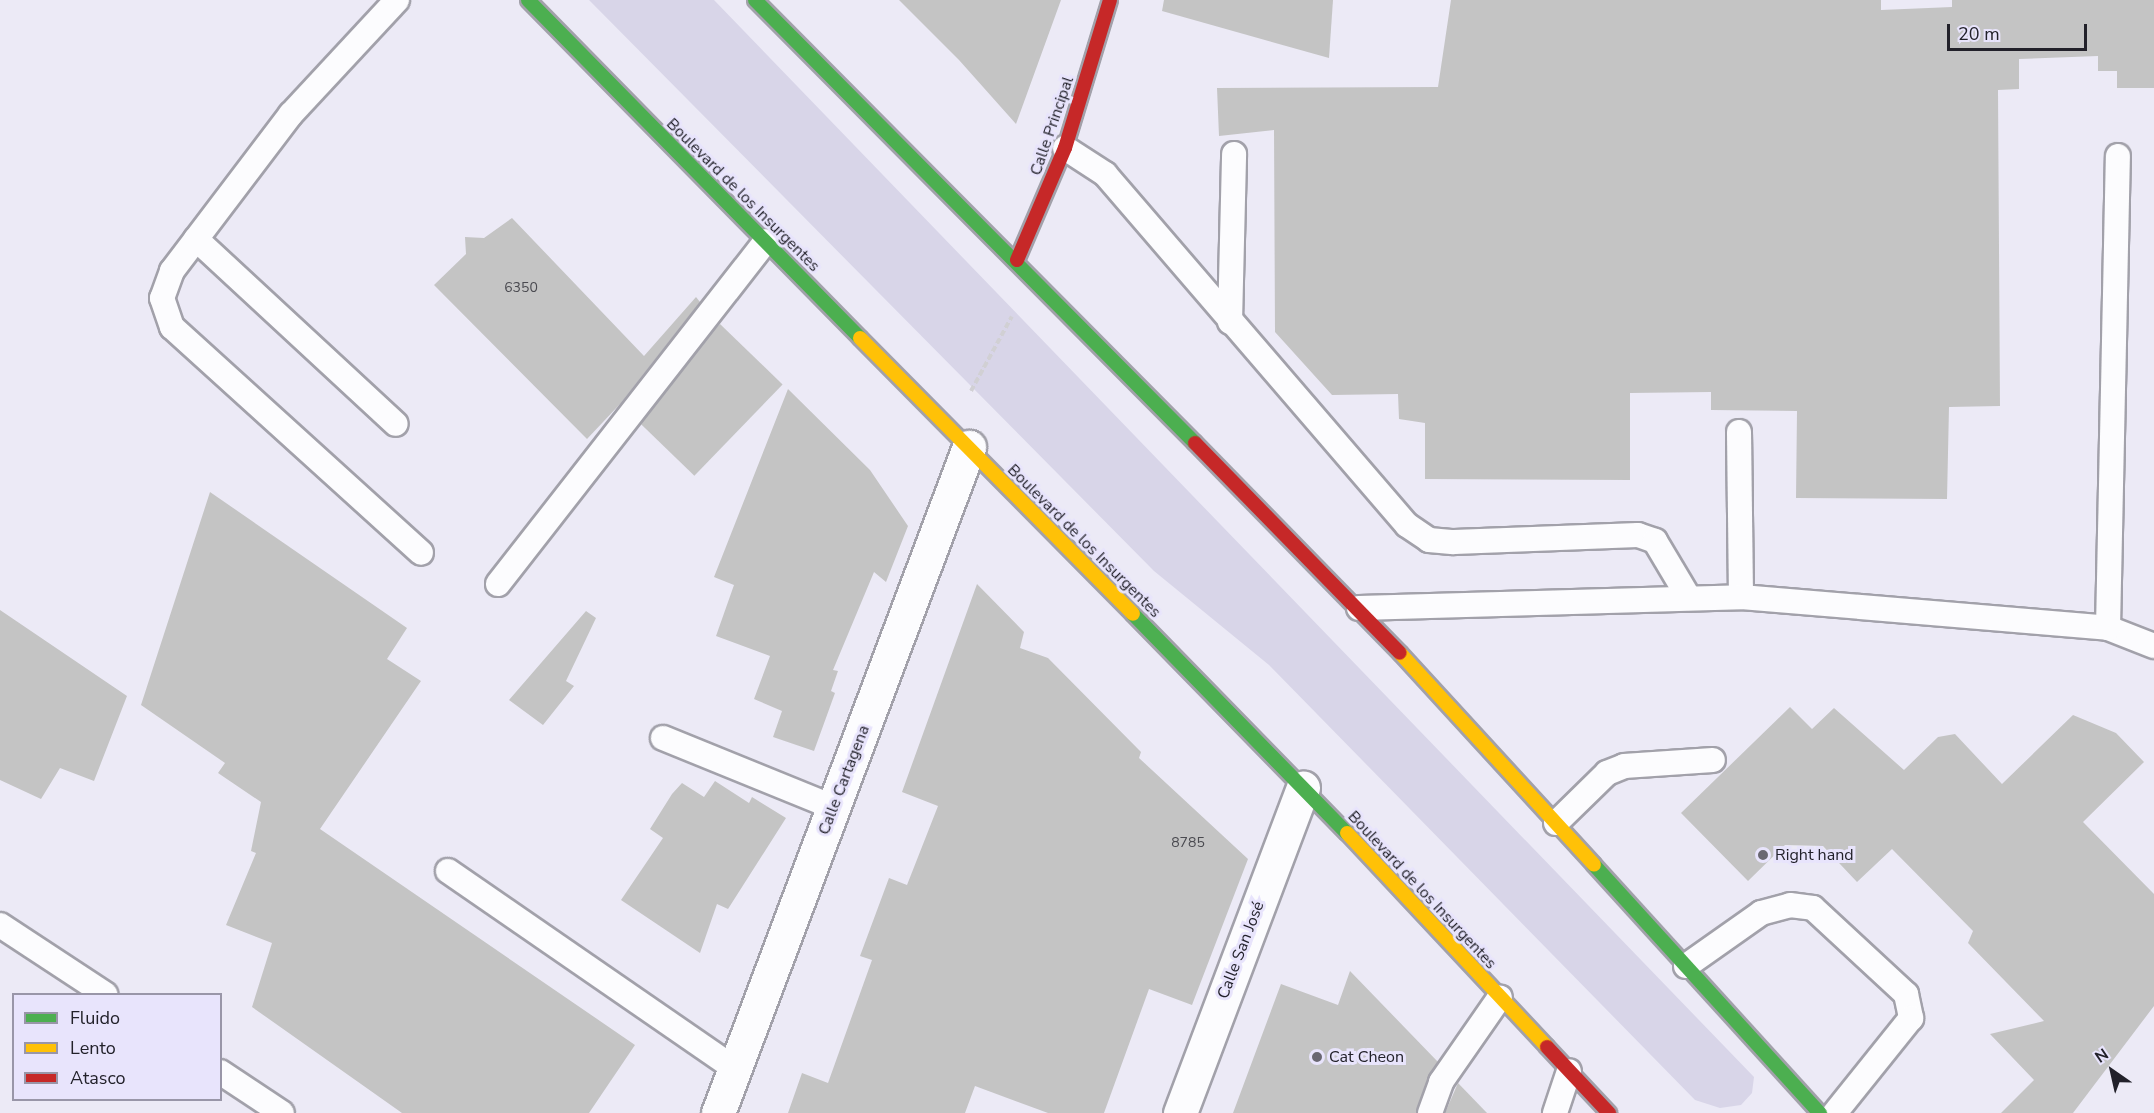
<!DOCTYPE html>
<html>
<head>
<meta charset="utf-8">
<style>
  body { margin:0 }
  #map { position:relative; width:2154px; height:1113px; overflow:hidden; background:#eceaf6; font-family:"Nunito Sans",sans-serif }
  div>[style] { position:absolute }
  .green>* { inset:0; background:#d8d5e8 }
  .building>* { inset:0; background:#c4c4c4; transform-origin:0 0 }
  .path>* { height:4px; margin-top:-2px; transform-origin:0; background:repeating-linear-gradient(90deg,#d1d0d4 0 6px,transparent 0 9px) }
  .roads { filter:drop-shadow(2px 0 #a2a1aa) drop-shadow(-2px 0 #a2a1aa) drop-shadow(0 2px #a2a1aa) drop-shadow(0 -2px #a2a1aa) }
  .lane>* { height:24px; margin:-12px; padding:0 12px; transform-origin:12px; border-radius:12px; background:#fcfcfe }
  .street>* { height:33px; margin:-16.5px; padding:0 16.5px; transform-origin:16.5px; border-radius:16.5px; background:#fcfcfe }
  .fast>* { height:14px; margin:-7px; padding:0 7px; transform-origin:7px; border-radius:7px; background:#4caf50 }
  .slow>* { height:14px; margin:-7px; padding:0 7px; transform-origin:7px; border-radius:7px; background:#ffc107 }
  .jam>* { height:14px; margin:-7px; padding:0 7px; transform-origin:7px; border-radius:7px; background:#c62828 }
  .dots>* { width:16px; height:16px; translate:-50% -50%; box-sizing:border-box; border:3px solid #e8e4fc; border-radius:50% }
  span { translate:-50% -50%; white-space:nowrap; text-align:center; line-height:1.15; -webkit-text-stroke:6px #e8e4fc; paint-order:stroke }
  .number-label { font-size:14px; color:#4a4a50 }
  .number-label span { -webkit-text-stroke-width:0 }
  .street-label { font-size:16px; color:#22212a }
  .poi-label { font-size:16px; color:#22212a }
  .left { translate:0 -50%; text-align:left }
  .legend { position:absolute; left:12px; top:993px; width:210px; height:108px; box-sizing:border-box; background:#e8e4fc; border:2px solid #9996a8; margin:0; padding:8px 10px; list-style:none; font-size:18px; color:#22212a }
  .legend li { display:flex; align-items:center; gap:12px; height:30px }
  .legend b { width:30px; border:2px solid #9996a8 }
  .north { position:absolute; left:2082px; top:1041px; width:60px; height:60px; -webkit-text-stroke:4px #e8e4fc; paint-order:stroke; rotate:326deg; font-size:16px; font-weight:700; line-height:24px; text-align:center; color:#22212a }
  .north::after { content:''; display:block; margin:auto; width:21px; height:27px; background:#22212a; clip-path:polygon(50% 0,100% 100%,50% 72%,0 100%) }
  .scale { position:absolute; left:1947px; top:24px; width:140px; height:27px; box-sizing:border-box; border:3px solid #22212a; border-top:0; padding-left:8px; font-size:18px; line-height:21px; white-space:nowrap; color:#22212a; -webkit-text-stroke:4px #e8e4fc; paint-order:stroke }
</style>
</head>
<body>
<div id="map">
  <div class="green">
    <i style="clip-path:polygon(589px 0,714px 0,1754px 1077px,1752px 1093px,1741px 1105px,1720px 1108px,1695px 1100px,1269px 665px,1154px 571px)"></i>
  </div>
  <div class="building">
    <i style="clip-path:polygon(899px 0,1061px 0,1016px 124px,959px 60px)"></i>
    <i style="clip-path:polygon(1164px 0,1333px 0,1329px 58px,1162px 11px)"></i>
    <i style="clip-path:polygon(1451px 0,1881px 0,1881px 10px,1952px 7px,1952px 0,2154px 0,2154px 88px,2117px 88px,2117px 71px,2098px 71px,2098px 56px,2019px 59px,2019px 89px,1998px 90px,2000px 406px,1949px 407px,1947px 499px,1796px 498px,1797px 411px,1711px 410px,1711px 392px,1630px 393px,1630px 480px,1425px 479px,1425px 423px,1399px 419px,1398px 394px,1332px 395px,1275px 332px,1274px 130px,1219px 136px,1217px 88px,1438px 87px)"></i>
    <i style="clip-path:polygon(512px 218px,644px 356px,696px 297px,700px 302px,620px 404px,587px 439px,434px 285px,466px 254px,465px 237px,484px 238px)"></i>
    <i style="left:720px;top:324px;width:87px;height:127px;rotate:44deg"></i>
    <i style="clip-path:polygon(788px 389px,870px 470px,908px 526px,886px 582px,874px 572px,833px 670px,838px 671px,831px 691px,835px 693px,814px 751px,773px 737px,782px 711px,754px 699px,770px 656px,716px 636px,734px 585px,714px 577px)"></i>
    <i style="clip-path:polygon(210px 492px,407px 628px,387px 659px,421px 681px,320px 829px,635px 1045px,589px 1113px,402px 1113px,252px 1007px,272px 943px,226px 925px,256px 853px,251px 851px,261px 802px,218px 773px,225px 763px,141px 705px)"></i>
    <i style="clip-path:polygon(977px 584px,1024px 632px,1020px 648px,1048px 658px,1141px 752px,1139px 758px,1248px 859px,1192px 1005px,1149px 989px,1104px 1113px,1048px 1113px,975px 1086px,965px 1113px,788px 1113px,802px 1073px,828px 1083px,872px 960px,860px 956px,889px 878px,907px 885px,938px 806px,902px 792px)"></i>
    <i style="clip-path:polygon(0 610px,127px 696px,94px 781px,60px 768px,41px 799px,0 780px)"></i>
    <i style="clip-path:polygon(586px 611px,596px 618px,566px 681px,574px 686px,543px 725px,509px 700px)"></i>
    <i style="clip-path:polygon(1790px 707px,1812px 729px,1834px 708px,1904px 770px,1938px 737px,1955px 734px,2002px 784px,2073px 715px,2116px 733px,2144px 762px,2083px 822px,2154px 894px,2154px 1006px,2073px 1113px,2001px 1113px,2034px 1080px,1990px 1034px,2044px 1021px,1968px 943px,1973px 931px,1892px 849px,1857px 882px,1823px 846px,1785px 845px,1748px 881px,1681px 813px)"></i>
    <i style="clip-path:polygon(715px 781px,749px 803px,752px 797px,786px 818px,728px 909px,717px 904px,700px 953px,621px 900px,663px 838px,650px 829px,672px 794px,682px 783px,704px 797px)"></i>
    <i style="clip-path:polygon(1350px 971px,1438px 1062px,1416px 1113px,1233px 1113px,1281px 984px,1338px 1005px)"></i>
    <i style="clip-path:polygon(1458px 1083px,1487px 1113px,1445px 1113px)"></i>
  </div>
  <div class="path">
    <i style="left:971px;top:391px;width:85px;rotate:-61.3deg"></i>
  </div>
  <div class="roads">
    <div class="lane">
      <i style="left:397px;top:0;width:156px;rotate:132.9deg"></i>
      <i style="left:291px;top:114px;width:197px;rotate:127.2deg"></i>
      <i style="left:172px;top:271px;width:29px;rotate:110deg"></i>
      <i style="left:162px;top:298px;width:31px;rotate:71deg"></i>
      <i style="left:172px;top:327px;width:336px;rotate:42.2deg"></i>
      <i style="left:1065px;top:148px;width:48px;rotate:33deg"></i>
      <i style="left:1105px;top:174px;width:463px;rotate:49.3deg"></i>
      <i style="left:1407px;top:525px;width:27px;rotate:34deg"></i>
      <i style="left:1429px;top:540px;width:25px;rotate:5deg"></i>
      <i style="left:1454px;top:542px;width:184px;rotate:-2.2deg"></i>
      <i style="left:1638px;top:535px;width:18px;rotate:19deg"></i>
      <i style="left:1655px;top:541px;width:66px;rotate:59.2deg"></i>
      <i style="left:196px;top:239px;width:272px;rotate:42.8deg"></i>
      <i style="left:1230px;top:322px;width:168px;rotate:-88.6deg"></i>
      <i style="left:1739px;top:432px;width:165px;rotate:89.3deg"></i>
      <i style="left:498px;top:584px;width:435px;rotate:-52deg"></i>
      <i style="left:1359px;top:608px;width:382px;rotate:-1.6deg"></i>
      <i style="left:1741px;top:597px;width:368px;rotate:4.8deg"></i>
      <i style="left:2108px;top:628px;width:49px;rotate:21.4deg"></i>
      <i style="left:2108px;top:628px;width:472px;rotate:-88.8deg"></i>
      <i style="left:663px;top:738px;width:183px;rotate:22.1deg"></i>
      <i style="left:1556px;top:823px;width:71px;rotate:-44.4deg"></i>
      <i style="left:1607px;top:773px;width:18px;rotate:-22deg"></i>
      <i style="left:1624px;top:766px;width:89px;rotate:-3.9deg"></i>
      <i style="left:448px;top:871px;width:349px;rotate:34.6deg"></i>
      <i style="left:0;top:925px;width:126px;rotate:33.3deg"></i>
      <i style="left:1686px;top:966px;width:92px;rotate:-35.2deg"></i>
      <i style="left:1761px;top:913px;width:30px;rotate:-15deg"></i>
      <i style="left:1790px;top:905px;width:23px;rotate:7deg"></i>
      <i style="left:1813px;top:908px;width:127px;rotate:42.8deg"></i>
      <i style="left:1906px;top:994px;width:25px;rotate:78deg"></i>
      <i style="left:1911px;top:1018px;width:122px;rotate:128.7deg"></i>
      <i style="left:220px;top:1072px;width:74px;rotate:33.5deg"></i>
      <i style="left:1430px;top:1113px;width:33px;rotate:-70deg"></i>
      <i style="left:1441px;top:1082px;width:103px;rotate:-55.2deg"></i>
      <i style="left:1555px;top:1113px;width:44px;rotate:-71.6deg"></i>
    </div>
    <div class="street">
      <i style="left:718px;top:1113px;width:712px;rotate:-69.35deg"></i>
      <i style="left:1180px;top:1113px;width:348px;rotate:-69.3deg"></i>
    </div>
    <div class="fast">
      <i style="left:528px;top:0;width:474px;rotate:45.5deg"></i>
      <i style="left:755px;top:0;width:624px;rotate:45.19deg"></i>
      <i style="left:1133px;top:614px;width:306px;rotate:45.7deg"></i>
      <i style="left:1594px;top:865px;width:336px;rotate:47.7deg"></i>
    </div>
    <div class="slow">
      <i style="left:860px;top:338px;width:388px;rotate:45.3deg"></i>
      <i style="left:1400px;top:653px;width:287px;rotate:47.5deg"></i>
      <i style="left:1347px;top:833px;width:293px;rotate:46.9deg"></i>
    </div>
    <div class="jam">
      <i style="left:1017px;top:260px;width:122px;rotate:-66.8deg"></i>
      <i style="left:1065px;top:148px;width:155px;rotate:-73.1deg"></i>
      <i style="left:1195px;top:443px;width:293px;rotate:45.7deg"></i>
      <i style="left:1547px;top:1047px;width:91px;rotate:46.8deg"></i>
    </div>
  </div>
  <div class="dots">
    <i style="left:1763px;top:855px;background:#696771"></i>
    <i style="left:1317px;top:1057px;background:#696771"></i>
  </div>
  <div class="number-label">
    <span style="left:521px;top:288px">6350</span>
    <span style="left:1188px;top:843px">8785</span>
  </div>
  <div class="street-label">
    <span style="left:1052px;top:126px;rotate:-71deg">Calle Principal</span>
    <span style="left:743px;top:195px;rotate:45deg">Boulevard de los Insurgentes</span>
    <span style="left:1084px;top:541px;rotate:45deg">Boulevard de los Insurgentes</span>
    <span style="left:844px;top:780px;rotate:-69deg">Calle Cartagena</span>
    <span style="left:1422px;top:890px;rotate:47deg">Boulevard de los Insurgentes</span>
    <span style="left:1241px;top:950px;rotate:-69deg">Calle San José</span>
  </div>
  <div class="poi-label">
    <span class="left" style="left:1775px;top:855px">Right hand</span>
    <span class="left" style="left:1329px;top:1057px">Cat Cheon</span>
  </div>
  <ul class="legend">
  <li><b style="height:8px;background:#4caf50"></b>Fluido</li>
  <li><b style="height:8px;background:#ffc107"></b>Lento</li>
  <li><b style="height:8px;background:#c62828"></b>Atasco</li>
  </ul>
  <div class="north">N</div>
  <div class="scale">20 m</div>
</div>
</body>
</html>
